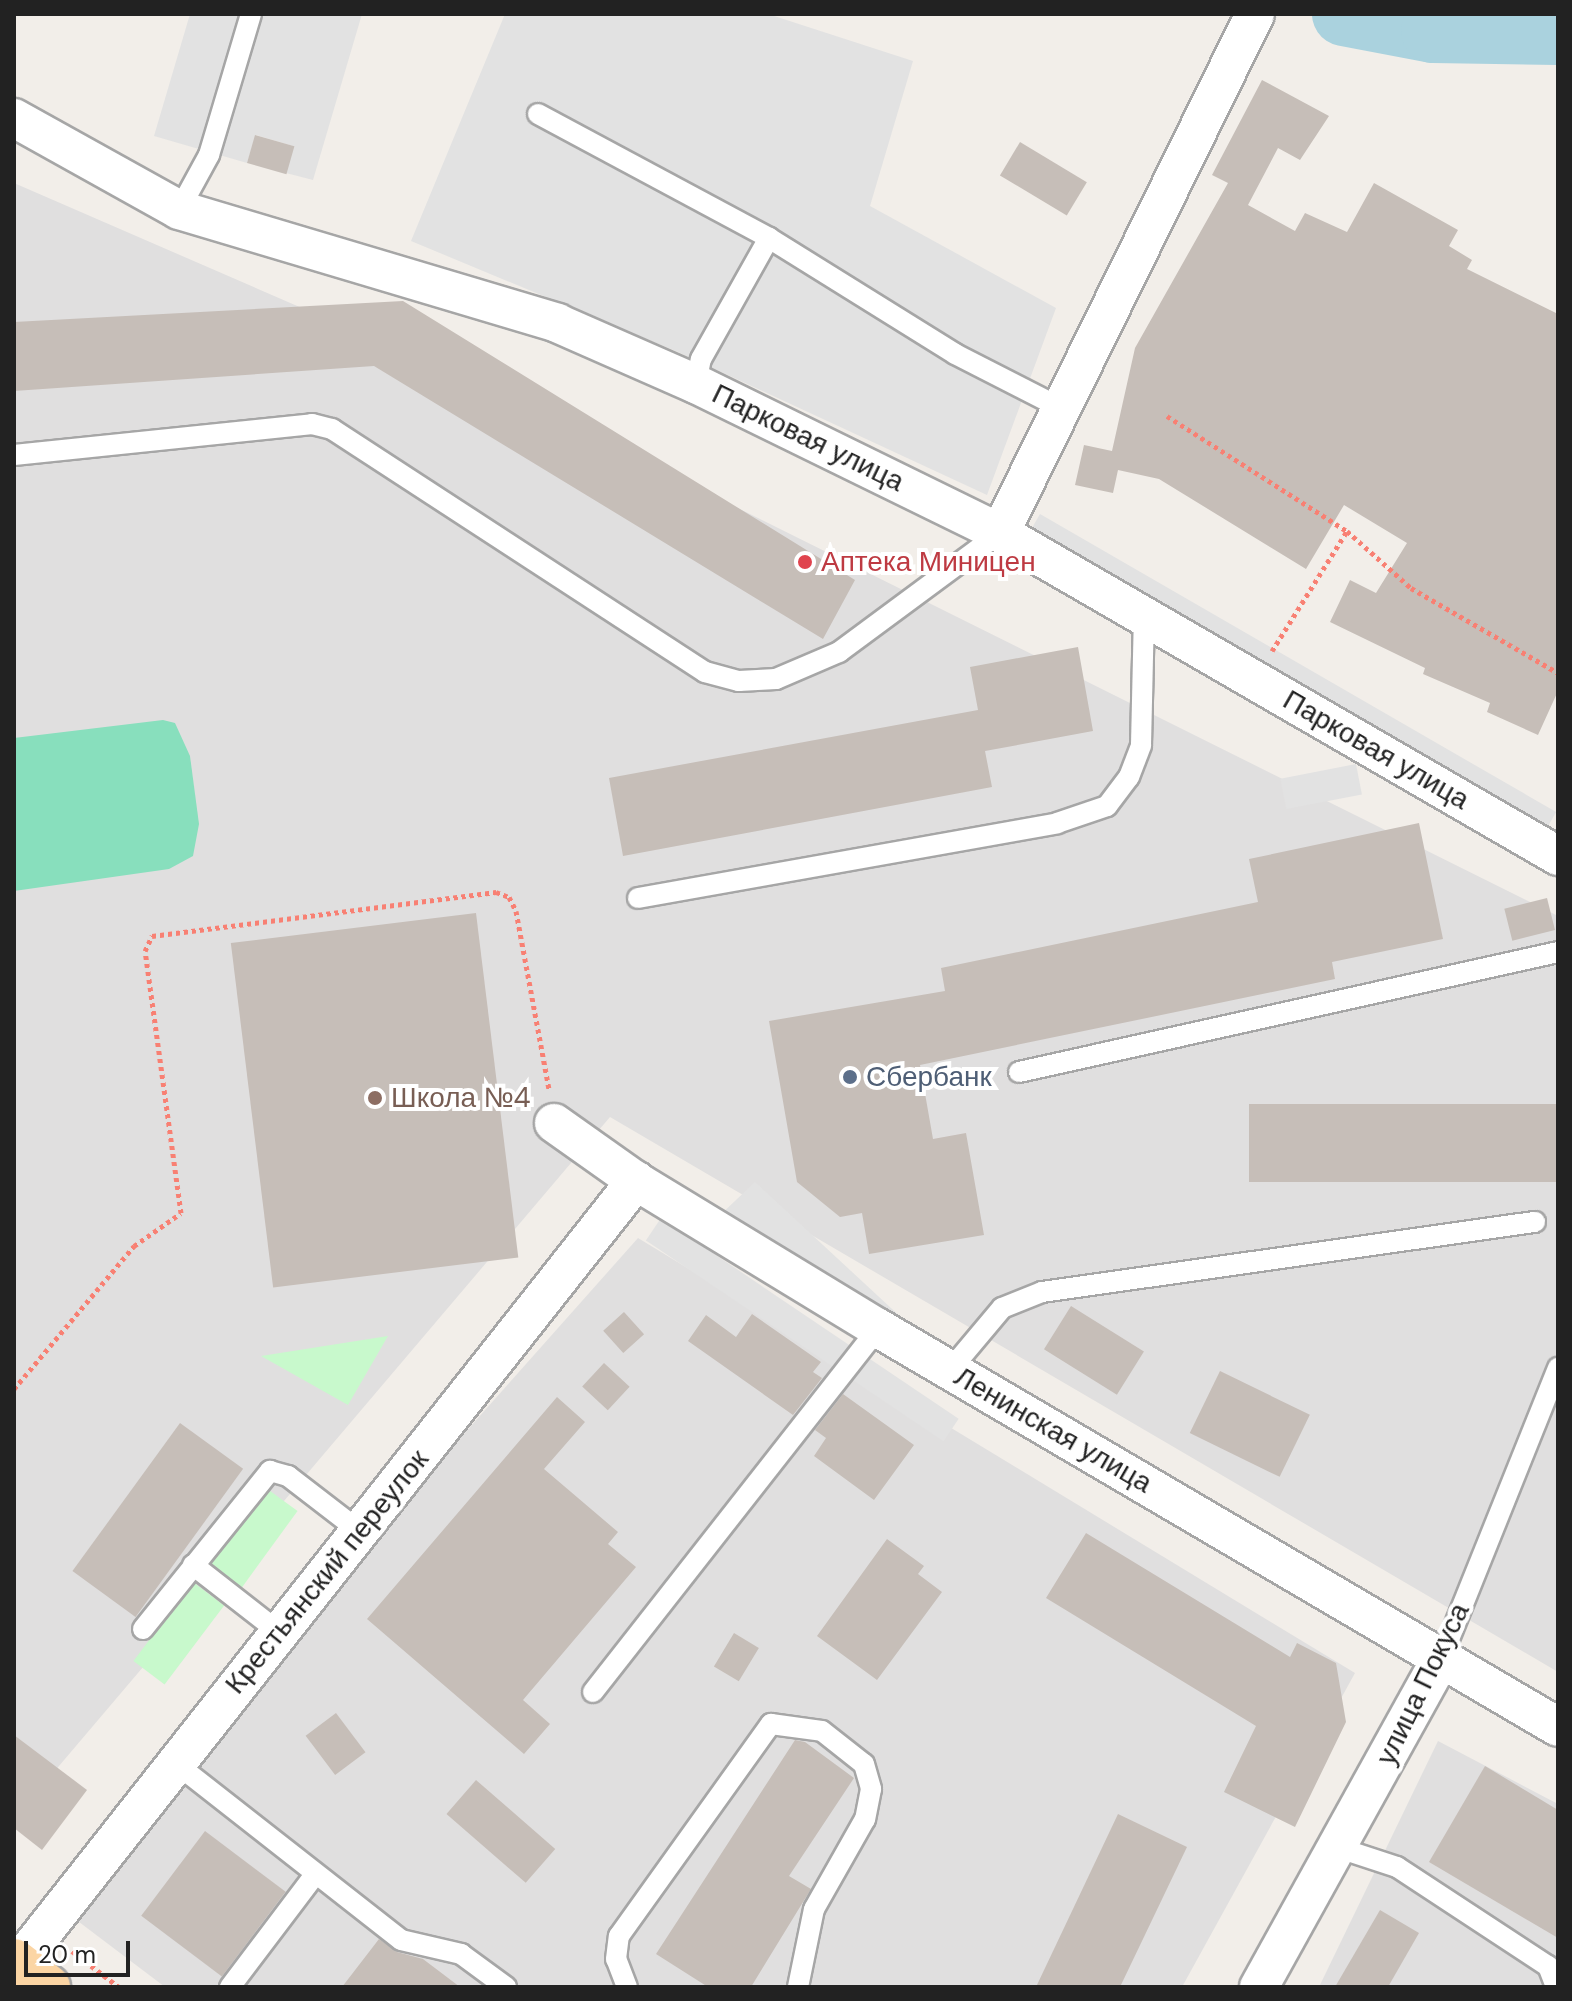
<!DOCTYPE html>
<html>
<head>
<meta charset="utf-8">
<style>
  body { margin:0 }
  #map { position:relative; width:1572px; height:2001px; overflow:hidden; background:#f2eee9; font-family:"DM Sans",sans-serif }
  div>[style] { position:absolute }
  .residential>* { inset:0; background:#e0dfdf }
  .park>* { inset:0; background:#c8f9cc; transform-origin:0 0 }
  .pitch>* { inset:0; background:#88dfbd }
  .parking>* { inset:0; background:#e2e2e2; transform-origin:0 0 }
  .river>* { height:64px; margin:-32px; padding:0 32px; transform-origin:32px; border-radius:32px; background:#aad2de }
  .building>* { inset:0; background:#c6beb8; transform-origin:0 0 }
  .path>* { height:5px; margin-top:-2.5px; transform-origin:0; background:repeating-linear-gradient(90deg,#f88073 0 4px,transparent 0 8px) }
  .roads { filter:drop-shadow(2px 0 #a6a6a6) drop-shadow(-2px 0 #a6a6a6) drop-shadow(0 2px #a6a6a6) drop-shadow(0 -2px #a6a6a6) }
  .service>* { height:20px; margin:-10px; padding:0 10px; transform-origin:10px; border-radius:10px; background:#fff }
  .minor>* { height:38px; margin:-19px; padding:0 19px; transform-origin:19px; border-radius:19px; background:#fff }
  .primary>* { height:44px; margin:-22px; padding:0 22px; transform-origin:22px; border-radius:22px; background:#fbd5a4 }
  .dots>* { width:22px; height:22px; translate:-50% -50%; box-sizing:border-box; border:4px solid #fff; border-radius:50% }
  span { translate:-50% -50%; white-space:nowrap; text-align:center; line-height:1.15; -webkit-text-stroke:8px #fff; paint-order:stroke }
  .street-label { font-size:28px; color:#222 }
  .health-label { font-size:28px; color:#be3a42 }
  .left { translate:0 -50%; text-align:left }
  .service-label { font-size:28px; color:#4e5e75 }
  .education-label { font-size:28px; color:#785e54 }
  .frame { position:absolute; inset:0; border:16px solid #222; pointer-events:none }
  .scale { position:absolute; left:24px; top:1941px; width:106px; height:36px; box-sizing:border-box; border:4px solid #222; border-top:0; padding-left:10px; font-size:24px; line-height:28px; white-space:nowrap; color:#222; -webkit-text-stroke:6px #fff; paint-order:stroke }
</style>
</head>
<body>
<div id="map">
  <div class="residential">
    <i style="clip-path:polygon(14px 183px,567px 423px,1558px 916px,1558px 1672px,610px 1117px,14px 1819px)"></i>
    <i style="clip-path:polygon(638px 1238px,1355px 1673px,1182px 1987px,165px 1987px,50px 1900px)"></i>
    <i style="clip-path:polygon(1438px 1741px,1558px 1804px,1558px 1987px,1319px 1987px)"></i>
  </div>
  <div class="park">
    <i style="clip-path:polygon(388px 1336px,348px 1405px,261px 1356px)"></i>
    <i style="left:266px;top:1488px;width:39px;height:99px;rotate:36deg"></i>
    <i style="left:193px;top:1582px;width:39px;height:99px;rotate:37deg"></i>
  </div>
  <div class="pitch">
    <i style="clip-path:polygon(163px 720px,175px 723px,190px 756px,199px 824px,193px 856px,169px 869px,14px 891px,14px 738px)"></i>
  </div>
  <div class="parking">
    <i style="clip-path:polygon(190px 14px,362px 14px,313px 180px,286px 173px,293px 146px,256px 135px,247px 163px,154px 136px)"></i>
    <i style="clip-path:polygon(505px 14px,768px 14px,913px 61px,870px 206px,1056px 308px,987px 495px,678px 352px,411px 241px)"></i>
    <i style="left:1040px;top:514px;width:596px;height:25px;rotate:30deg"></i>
    <i style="left:1356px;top:764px;width:31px;height:77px;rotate:79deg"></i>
    <i style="clip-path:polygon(755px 1182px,905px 1321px,902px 1339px,717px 1218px)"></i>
    <i style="left:661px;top:1218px;width:359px;height:27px;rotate:34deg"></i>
  </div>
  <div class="river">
    <i style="left:1344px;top:14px;width:91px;rotate:10.8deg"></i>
    <i style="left:1433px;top:31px;width:125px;rotate:0.9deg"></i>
  </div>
  <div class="building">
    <i style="clip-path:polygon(1262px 80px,1329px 116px,1300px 160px,1278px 148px,1248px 205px,1295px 231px,1305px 213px,1347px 232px,1374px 183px,1458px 230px,1449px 246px,1472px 260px,1467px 269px,1558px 314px,1558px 691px,1538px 735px,1487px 712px,1490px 703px,1423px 674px,1425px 668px,1330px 622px,1350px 580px,1376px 593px,1407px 543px,1344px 505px,1306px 569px,1159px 479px,1118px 470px,1113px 493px,1075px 485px,1084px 445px,1112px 451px,1135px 348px,1228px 183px,1212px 175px)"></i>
    <i style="left:255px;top:135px;width:41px;height:29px;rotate:16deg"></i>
    <i style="left:1020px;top:142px;width:78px;height:39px;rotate:31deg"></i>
    <i style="clip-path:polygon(403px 301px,855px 580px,823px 639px,374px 366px,14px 391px,14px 322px)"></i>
    <i style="clip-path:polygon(1078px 647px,1093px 731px,985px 751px,992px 787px,623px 856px,609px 778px,978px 710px,970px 667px)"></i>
    <i style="clip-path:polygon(1419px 823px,1443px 939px,1332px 962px,1335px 979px,920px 1065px,933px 1139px,966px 1133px,984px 1235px,869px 1254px,862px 1213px,840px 1217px,797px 1182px,769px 1021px,945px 991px,941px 968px,1258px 902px,1249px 859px)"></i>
    <i style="left:1547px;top:898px;width:33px;height:44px;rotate:76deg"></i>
    <i style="left:476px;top:913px;width:347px;height:247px;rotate:83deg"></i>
    <i style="left:1558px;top:1104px;width:78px;height:309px;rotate:90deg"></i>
    <i style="left:1071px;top:1306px;width:86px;height:51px;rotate:32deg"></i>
    <i style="left:624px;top:1312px;width:30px;height:28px;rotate:48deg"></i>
    <i style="clip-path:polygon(752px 1314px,821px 1362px,813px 1372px,822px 1378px,793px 1415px,688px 1341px,706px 1315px,736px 1337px)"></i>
    <i style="left:604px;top:1363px;width:35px;height:32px;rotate:43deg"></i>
    <i style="left:1220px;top:1371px;width:100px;height:69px;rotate:26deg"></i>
    <i style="clip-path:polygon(843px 1394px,914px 1445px,874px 1500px,814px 1456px,826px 1438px,815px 1430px)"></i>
    <i style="clip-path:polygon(557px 1397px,585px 1422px,544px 1469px,618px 1532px,608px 1544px,636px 1567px,523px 1700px,550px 1724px,524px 1754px,367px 1619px)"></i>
    <i style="left:180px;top:1423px;width:78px;height:183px;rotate:36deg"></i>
    <i style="clip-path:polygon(1086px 1533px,1290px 1657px,1297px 1643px,1336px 1663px,1346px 1722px,1295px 1827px,1224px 1792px,1256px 1726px,1046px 1598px)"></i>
    <i style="clip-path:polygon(887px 1539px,924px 1566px,918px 1574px,942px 1592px,877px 1680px,817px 1636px)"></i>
    <i style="left:734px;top:1633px;width:29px;height:39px;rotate:31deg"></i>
    <i style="left:336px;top:1713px;width:49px;height:38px;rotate:53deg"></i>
    <i style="clip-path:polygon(14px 1735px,87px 1790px,42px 1850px,14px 1828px)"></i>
    <i style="clip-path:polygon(795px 1740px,805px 1742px,854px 1778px,789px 1876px,811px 1889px,751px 1987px,708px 1987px,656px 1954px)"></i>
    <i style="clip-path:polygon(1485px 1766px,1558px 1810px,1558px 1938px,1429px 1862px)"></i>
    <i style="left:476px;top:1780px;width:105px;height:45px;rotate:41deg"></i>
    <i style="clip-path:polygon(1118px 1814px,1187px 1847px,1120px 1987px,1036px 1987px)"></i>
    <i style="left:205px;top:1831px;width:101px;height:106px;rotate:37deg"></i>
    <i style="clip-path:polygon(1380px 1910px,1419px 1933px,1388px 1987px,1335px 1987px)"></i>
    <i style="clip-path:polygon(379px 1939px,397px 1952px,423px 1959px,460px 1987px,342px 1987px)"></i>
  </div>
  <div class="path">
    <i style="left:1167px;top:416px;width:214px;rotate:32.6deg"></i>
    <i style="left:1272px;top:651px;width:142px;rotate:-58deg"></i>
    <i style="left:1347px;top:531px;width:86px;rotate:41.7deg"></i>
    <i style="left:1411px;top:588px;width:170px;rotate:30deg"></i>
    <i style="left:14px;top:1389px;width:187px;rotate:-50deg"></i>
    <i style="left:134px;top:1246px;width:57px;rotate:-35.1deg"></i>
    <i style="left:181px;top:1213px;width:264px;rotate:-97.8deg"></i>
    <i style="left:145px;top:951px;width:17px;rotate:-65deg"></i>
    <i style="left:152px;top:936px;width:347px;rotate:-7.3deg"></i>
    <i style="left:496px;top:892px;width:14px;rotate:21deg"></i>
    <i style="left:509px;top:897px;width:16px;rotate:63deg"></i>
    <i style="left:516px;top:911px;width:181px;rotate:79.5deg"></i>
    <i style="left:72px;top:1951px;width:59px;rotate:37.5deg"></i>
  </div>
  <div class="roads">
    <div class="service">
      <i style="left:538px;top:114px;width:262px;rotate:28.2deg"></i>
      <i style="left:769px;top:238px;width:219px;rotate:31.9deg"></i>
      <i style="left:955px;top:354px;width:119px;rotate:27deg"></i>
      <i style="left:179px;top:210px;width:63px;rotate:-61.4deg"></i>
      <i style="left:209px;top:155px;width:147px;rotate:-73.4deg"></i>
      <i style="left:696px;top:384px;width:25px;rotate:-79deg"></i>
      <i style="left:701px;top:359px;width:139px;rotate:-60.7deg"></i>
      <i style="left:14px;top:455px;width:300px;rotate:-5.9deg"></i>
      <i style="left:312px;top:424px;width:21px;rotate:14deg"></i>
      <i style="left:332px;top:429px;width:445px;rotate:33.1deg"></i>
      <i style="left:705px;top:672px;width:35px;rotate:15deg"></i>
      <i style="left:739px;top:681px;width:37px;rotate:-3deg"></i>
      <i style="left:776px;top:679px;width:69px;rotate:-23.2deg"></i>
      <i style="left:839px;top:652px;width:200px;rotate:-36.5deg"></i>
      <i style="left:638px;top:898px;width:426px;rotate:-10.1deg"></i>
      <i style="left:1057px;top:823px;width:53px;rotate:-18.8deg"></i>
      <i style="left:1107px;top:806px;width:36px;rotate:-53deg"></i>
      <i style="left:1129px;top:777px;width:34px;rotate:-69deg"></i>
      <i style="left:1141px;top:745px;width:131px;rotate:-88.7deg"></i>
      <i style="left:1019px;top:1072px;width:552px;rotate:-12.55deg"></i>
      <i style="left:950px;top:1370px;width:81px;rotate:-50deg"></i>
      <i style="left:1002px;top:1308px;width:43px;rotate:-21.8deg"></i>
      <i style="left:1042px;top:1292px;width:498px;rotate:-8.1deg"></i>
      <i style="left:193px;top:1565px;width:110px;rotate:38deg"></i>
      <i style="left:143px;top:1629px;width:203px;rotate:-51.2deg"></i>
      <i style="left:270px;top:1471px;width:19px;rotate:16deg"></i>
      <i style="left:288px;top:1476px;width:93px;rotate:37.6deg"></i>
      <i style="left:1441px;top:1659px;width:314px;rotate:-68.1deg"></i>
      <i style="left:593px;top:1692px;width:462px;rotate:-51.9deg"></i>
      <i style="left:174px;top:1762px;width:288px;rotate:38.1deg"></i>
      <i style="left:401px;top:1940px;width:62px;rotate:13.1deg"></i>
      <i style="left:461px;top:1954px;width:56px;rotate:36.3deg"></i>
      <i style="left:1339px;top:1848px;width:61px;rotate:18.1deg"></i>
      <i style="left:1397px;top:1867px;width:181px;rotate:33.3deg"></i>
      <i style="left:1548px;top:1966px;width:22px;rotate:69deg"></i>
      <i style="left:230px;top:1987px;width:139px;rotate:-52.9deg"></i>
      <i style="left:627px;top:1987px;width:30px;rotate:-111deg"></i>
      <i style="left:616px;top:1959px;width:23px;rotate:-83deg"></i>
      <i style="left:619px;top:1936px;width:261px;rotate:-54.4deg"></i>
      <i style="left:771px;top:1724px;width:51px;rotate:7.8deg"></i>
      <i style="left:822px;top:1731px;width:53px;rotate:38.2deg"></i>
      <i style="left:864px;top:1764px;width:26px;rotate:74deg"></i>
      <i style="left:871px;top:1789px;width:31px;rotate:101deg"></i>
      <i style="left:865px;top:1819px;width:103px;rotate:119.5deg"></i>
      <i style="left:814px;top:1909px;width:80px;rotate:101.6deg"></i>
    </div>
    <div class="minor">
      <i style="left:14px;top:118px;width:189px;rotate:29.1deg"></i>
      <i style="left:179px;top:210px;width:395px;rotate:16.6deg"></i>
      <i style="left:557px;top:323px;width:152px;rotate:23.7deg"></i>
      <i style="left:696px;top:384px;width:339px;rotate:26.1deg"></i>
      <i style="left:1000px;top:533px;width:645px;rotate:30.06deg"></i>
      <i style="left:1000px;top:533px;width:578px;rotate:-63.83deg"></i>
      <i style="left:554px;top:1123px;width:100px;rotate:35.3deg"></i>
      <i style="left:636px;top:1181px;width:283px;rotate:31.3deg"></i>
      <i style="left:878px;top:1328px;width:788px;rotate:30.4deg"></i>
      <i style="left:18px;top:1964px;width:998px;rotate:-51.72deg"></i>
      <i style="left:1259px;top:1987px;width:375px;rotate:-61deg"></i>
    </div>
    <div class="primary">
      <i style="left:14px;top:1961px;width:43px;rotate:37.4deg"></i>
    </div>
  </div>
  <div class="dots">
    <i style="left:805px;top:562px;background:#e0444e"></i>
    <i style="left:850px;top:1077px;background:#5c6f8a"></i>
    <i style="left:375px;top:1098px;background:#8d6e63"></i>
  </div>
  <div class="street-label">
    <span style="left:808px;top:438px;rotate:26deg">Парковая улица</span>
    <span style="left:1376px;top:750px;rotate:30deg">Парковая улица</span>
    <span style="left:1053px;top:1430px;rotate:30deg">Ленинская улица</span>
    <span style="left:327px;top:1572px;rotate:-51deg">Крестьянский переулок</span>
    <span style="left:1423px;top:1684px;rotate:-64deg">улица Покуса</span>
  </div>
  <div class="health-label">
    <span class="left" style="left:821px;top:562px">Аптека Миницен</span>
  </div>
  <div class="service-label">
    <span class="left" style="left:866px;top:1077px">Сбербанк</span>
  </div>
  <div class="education-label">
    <span class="left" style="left:391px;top:1098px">Школа №4</span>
  </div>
  <div class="frame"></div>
  <div class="scale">20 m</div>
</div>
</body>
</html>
